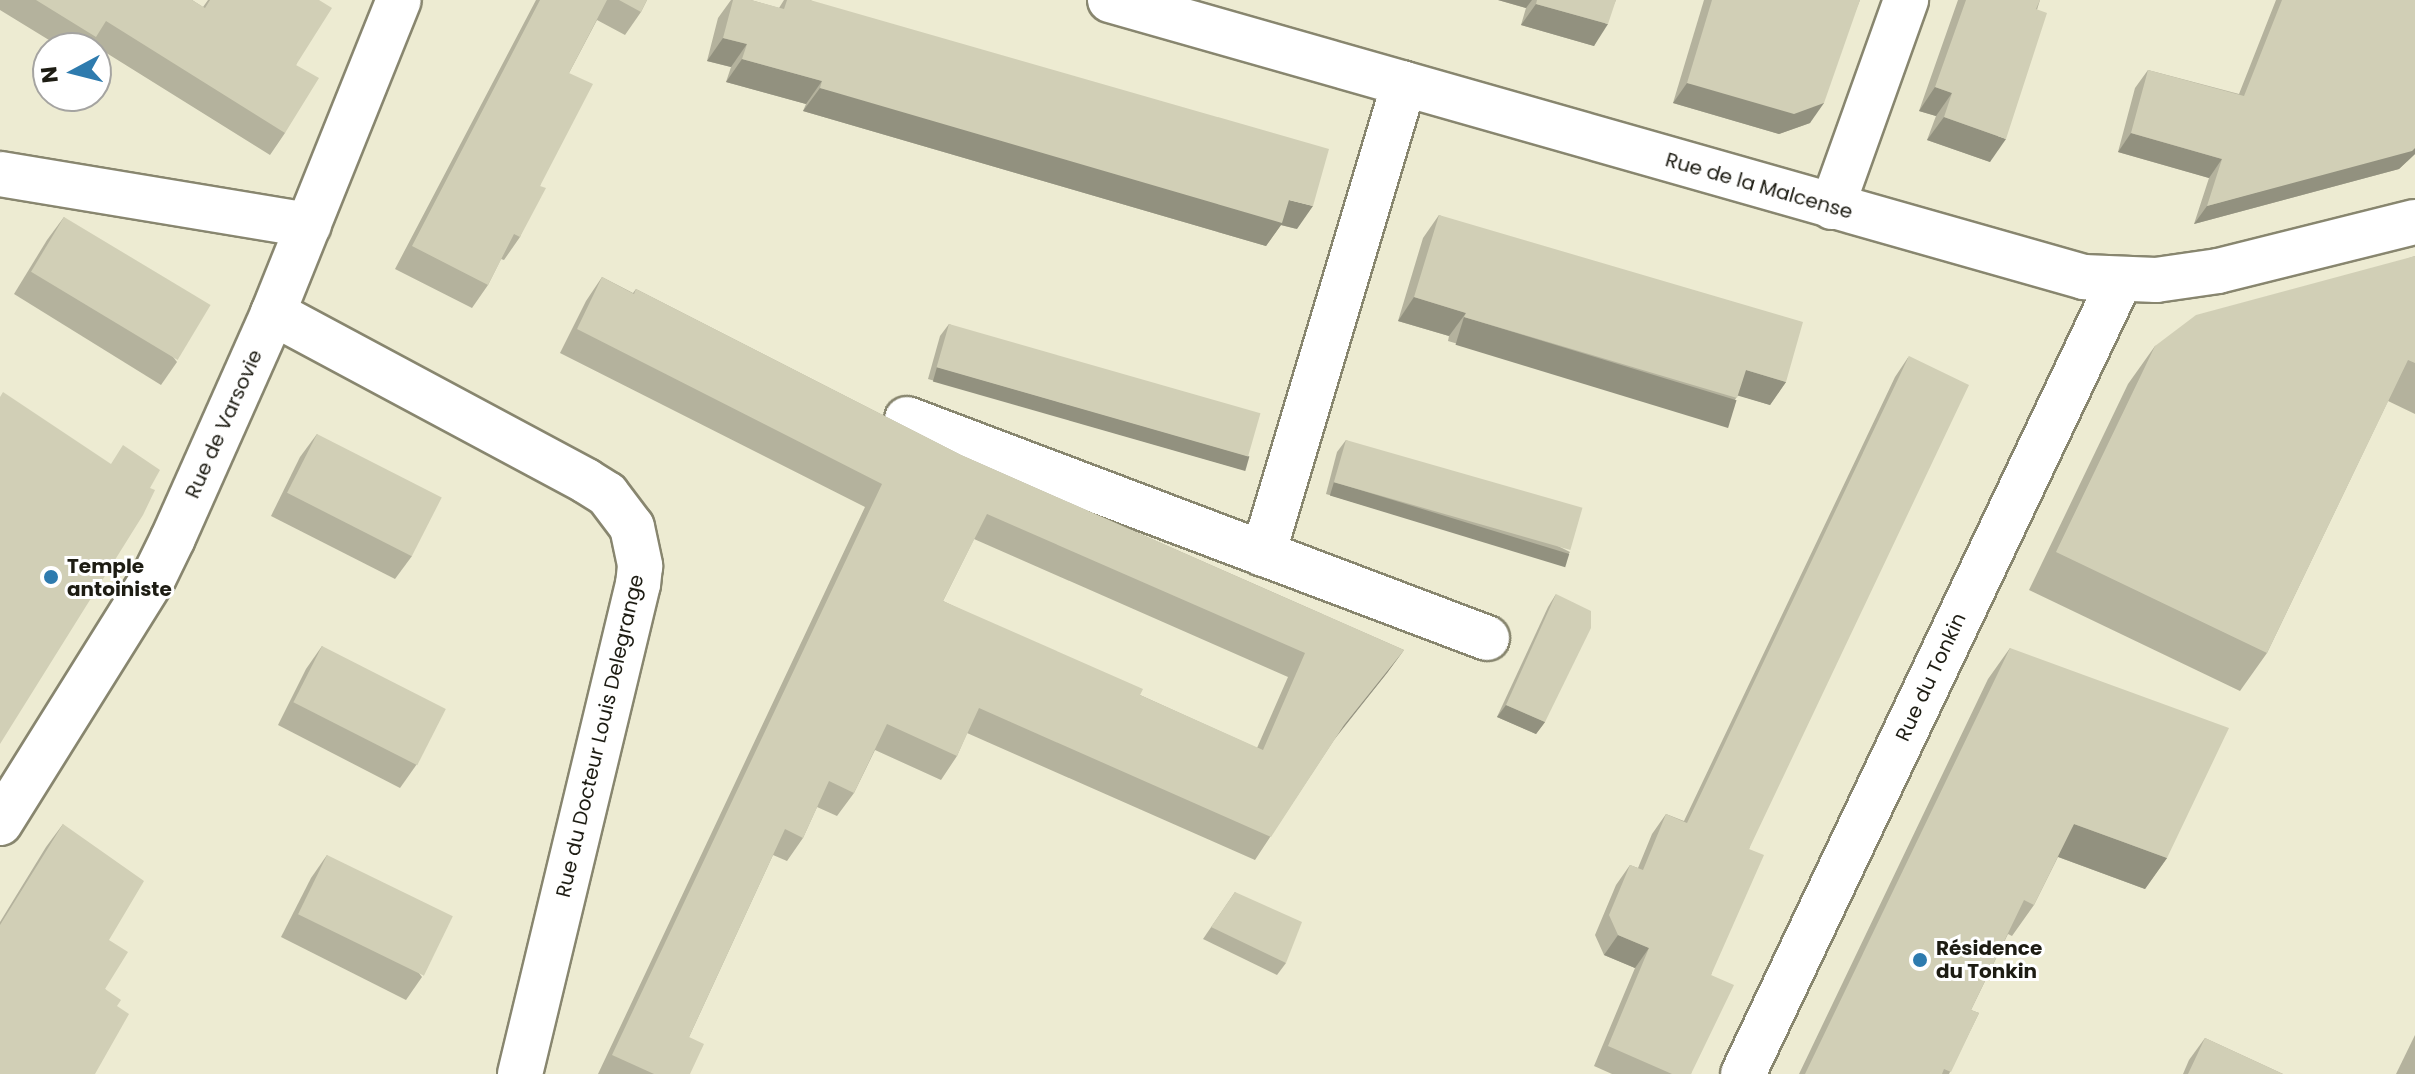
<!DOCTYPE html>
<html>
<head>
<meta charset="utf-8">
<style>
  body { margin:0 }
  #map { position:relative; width:2415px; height:1074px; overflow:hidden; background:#edebd2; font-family:Poppins,sans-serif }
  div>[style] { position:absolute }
  .roads { filter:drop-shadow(2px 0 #88866f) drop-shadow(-2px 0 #88866f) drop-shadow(0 2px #88866f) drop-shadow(0 -2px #88866f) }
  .minor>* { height:44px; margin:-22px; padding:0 22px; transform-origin:22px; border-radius:22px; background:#fff }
  .wall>* { inset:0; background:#b4b29d }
  .shaded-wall>* { inset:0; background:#92917f; transform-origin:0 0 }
  .building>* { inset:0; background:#d1cfb6; transform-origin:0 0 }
  .dots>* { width:22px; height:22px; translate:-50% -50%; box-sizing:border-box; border:4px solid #fff; border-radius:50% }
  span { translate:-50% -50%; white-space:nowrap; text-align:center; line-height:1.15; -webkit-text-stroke:6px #fff; paint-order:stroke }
  .street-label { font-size:20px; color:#1d1c13 }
  .poi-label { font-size:20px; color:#1d1c13; font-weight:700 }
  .left { translate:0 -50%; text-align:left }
  .north { position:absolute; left:32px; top:32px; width:80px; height:80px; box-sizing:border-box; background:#fff; border:2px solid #a5a4a1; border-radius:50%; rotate:263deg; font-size:22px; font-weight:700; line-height:32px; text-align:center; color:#1d1c13 }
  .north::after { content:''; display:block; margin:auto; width:28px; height:36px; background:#2e7bae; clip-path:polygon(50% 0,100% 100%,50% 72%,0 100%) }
</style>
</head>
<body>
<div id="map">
  <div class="roads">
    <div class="minor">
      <i style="left:1110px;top:0;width:1013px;rotate:15.88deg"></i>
      <i style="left:2084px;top:277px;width:72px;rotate:2.4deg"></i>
      <i style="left:2156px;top:280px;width:63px;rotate:-8.3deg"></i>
      <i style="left:2218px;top:271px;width:203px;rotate:-14deg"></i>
      <i style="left:0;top:174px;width:313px;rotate:9.4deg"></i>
      <i style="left:1832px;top:207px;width:220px;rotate:-70.3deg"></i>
      <i style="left:273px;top:313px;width:355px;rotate:28.2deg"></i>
      <i style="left:586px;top:481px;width:25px;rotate:32deg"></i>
      <i style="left:607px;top:494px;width:41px;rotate:52.9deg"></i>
      <i style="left:632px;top:527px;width:40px;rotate:78deg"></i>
      <i style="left:640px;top:566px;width:18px;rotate:96deg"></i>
      <i style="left:638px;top:584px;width:504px;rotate:103.54deg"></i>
      <i style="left:907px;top:419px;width:620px;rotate:20.69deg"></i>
      <i style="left:1263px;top:554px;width:491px;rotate:-73.3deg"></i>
      <i style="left:0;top:823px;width:290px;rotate:-58deg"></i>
      <i style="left:154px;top:577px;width:43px;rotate:-64deg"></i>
      <i style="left:173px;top:538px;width:246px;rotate:-66deg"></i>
      <i style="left:273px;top:313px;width:337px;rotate:-68.1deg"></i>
      <i style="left:1743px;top:1074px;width:879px;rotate:-64.6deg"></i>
    </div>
  </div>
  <div class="wall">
    <i style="clip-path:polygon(0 0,192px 0,203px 7px,208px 0,319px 0,296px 65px,285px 133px,270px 155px,92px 44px,89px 48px,62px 48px,0 10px)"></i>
    <i style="clip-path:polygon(536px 0,647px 0,641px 12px,625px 35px,597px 20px,569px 73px,540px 186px,520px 237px,504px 260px,501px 259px,488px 285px,472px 308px,395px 269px)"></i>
    <i style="clip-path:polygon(731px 0,751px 0,779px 8px,784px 0,810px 0,1297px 229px,1281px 225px,1266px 246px,803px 111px,806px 104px,726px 82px,731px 67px,707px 61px,718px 18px)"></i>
    <i style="clip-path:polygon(1498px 0,1616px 0,1594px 46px,1521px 25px,1526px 8px)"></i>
    <i style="clip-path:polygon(1704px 0,1860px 0,1810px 123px,1779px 134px,1673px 103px)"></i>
    <i style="clip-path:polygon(1958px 0,2040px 0,1990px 162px,1927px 140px,1936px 116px,1919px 111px)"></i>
    <i style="clip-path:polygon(2276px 0,2415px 0,2415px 154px,2399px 169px,2194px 224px,2209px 178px,2118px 152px,2135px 88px,2148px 70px,2239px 94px)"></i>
    <i style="clip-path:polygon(1439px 215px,1786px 382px,1770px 405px,1738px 395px,1721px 422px,1448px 341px,1449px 336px,1398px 321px,1423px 238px)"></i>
    <i style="clip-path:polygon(64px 217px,177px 362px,161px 385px,14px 294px,47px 240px)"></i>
    <i style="clip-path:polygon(2415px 256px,2415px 414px,2388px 401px,2267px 653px,2240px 691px,2029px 590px,2128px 384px,2155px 346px)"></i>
    <i style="clip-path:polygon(evenodd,602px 277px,633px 293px,636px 289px,961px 455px,1404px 650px,1387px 673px,1334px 740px,1255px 860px,967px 733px,957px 756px,941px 780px,875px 750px,854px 793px,837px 816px,817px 807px,803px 838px,787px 861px,773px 855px,689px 1037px,690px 1074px,598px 1074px,865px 507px,560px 353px,586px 301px,602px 277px,974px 539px,1288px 677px,1257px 748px,1140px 695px,943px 601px,974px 539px)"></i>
    <i style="clip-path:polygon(949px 324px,1249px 457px,1240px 469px,928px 379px,940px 336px)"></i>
    <i style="clip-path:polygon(1909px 356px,1749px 849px,1711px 975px,1691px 1074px,1612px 1074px,1594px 1066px,1635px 968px,1604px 955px,1595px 935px,1616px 885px,1630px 865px,1638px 868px,1652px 834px,1666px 814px,1684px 821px,1895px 377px)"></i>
    <i style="clip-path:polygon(317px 434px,412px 556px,395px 579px,271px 516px,300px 457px)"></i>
    <i style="clip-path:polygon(1346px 440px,1570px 552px,1562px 564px,1326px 494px,1337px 452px)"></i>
    <i style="clip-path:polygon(1556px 594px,1545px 722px,1536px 734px,1497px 717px,1548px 607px)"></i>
    <i style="clip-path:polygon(322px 646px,417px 764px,400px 788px,278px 725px,306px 669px)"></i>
    <i style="clip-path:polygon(2010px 648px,2167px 858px,2145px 889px,2058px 857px,2034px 905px,2012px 936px,2008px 934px,1971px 1010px,1979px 1013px,1949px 1074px,1799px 1074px,1988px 679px)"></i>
    <i style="clip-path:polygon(63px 824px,109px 940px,105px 989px,117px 1006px,0 1074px,0 922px,46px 847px)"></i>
    <i style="clip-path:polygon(327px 855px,422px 977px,406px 1000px,281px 937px,311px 878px)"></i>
    <i style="clip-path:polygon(1235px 892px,1286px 963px,1277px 975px,1203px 939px)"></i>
    <i style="clip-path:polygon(2415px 1035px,2415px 1074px,2396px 1074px)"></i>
    <i style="clip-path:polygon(2205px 1038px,2283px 1074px,2183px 1074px,2189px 1060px)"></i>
  </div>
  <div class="shaded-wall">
    <i style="clip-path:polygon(1498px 0,1532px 0,1526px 8px)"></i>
    <i style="clip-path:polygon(1536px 4px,1608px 24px,1594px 46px,1521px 25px)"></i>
    <i style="clip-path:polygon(723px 38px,747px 44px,731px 67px,707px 61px)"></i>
    <i style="clip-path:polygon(742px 59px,822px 81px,806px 104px,726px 82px)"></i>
    <i style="clip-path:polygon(1687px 83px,1824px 103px,1810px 123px,1779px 134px,1673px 103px)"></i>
    <i style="clip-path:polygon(1935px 87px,1952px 93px,1936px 116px,1919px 111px)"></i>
    <i style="clip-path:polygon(820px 88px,1289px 200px,1313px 206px,1297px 229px,1281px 225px,1266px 246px,803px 111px)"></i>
    <i style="clip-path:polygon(1944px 117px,2006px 139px,1990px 162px,1927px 140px)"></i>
    <i style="clip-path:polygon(2131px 133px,2222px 159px,2209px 178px,2118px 152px)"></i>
    <i style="clip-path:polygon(2415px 148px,2415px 154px,2399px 169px,2194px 224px,2207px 206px)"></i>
    <i style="clip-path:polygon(1414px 297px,1466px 313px,1449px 336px,1398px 321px)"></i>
    <i style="left:1464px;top:317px;width:285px;height:29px;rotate:17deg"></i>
    <i style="left:937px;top:367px;width:325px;height:15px;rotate:16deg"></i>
    <i style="clip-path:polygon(1746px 370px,1786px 382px,1770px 405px,1729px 393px)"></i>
    <i style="left:1334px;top:482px;width:246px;height:14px;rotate:17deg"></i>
    <i style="clip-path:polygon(1404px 650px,1387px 673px,1327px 748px,1344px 725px)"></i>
    <i style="clip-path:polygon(1506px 705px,1545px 722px,1536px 734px,1497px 717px)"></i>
    <i style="clip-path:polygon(2074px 824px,2167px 858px,2145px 889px,2053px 855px)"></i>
    <i style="clip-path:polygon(1618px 935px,1649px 948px,1635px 968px,1604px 955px)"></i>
  </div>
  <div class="building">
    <i style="clip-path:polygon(36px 0,192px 0,205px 8px,210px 0,319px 0,332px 8px,296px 65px,319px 78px,285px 133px,106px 21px,96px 37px)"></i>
    <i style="clip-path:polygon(540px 0,607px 0,569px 73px,593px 84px,540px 186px,546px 188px,520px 237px,514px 234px,488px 285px,412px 246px)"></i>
    <i style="clip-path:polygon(619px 0,647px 0,641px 12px)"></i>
    <i style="clip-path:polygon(733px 0,751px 0,784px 9px,787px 0,810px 0,1329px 149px,1313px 206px,1289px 200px,1282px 223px,820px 88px,822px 81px,742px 59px,747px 44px,723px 38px)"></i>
    <i style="clip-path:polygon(1537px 0,1616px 0,1608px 24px,1536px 4px)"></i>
    <i style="clip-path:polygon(1712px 0,1860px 0,1824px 103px,1794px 114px,1687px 83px)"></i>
    <i style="clip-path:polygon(1966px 0,2040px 0,2036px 9px,2047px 13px,2006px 139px,1944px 117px,1952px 93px,1935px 87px)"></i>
    <i style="clip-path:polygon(2282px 0,2415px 0,2415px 148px,2412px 151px,2207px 206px,2222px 159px,2131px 133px,2148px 70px,2244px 96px)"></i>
    <i style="clip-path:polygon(1439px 215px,1803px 322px,1786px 382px,1746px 370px,1737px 398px,1464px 317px,1466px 313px,1414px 297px)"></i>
    <i style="left:64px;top:217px;width:171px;height:64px;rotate:31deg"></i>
    <i style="clip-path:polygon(2415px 256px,2415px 363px,2408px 360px,2267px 653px,2056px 552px,2155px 346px,2196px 315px)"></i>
    <i style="clip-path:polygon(evenodd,602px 277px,634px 294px,636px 289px,961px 455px,1404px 650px,1344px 725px,1271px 837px,979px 708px,957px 756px,887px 724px,854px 793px,829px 781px,803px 838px,785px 829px,689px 1037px,704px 1044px,690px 1074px,654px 1074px,612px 1055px,882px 484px,577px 329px,602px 277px,987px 514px,1305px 653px,1263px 750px,1140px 695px,1143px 689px,943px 601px,987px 514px)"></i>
    <i style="left:949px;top:324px;width:324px;height:45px;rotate:16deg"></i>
    <i style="clip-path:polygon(1909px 356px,1969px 385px,1749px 849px,1764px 855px,1711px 975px,1734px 985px,1691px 1074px,1672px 1074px,1608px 1046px,1649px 948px,1618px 935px,1609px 915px,1630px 865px,1643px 870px,1666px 814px,1687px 823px)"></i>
    <i style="clip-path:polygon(3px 392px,111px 464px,123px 445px,160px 470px,150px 488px,155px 490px,143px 515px,0 744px,0 397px)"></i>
    <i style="left:317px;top:434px;width:140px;height:66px;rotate:27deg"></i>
    <i style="left:1346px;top:440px;width:246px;height:44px;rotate:16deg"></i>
    <i style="clip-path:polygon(1556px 594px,1591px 611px,1591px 628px,1545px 722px,1506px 705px)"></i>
    <i style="left:322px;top:646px;width:139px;height:63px;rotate:27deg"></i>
    <i style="clip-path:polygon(2010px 648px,2229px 728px,2167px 858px,2074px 824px,2034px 905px,2024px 900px,1971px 1010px,1979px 1013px,1951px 1072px,1944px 1069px,1942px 1074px,1805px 1074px)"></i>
    <i style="clip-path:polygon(63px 824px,144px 881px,109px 940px,128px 952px,105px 989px,121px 1000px,117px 1006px,129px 1014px,95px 1074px,0 1074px,0 925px)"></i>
    <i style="left:327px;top:855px;width:140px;height:66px;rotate:26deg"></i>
    <i style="clip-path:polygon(1235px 892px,1302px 922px,1286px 963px,1211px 927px)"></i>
    <i style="clip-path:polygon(2205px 1038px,2283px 1074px,2188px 1074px)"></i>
  </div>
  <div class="dots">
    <i style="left:51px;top:577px;background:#2e7bae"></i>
    <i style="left:1920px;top:960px;background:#2e7bae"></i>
  </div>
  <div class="street-label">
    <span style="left:1759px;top:186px;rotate:16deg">Rue de la Malcense</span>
    <span style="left:224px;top:424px;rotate:-66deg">Rue de Varsovie</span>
    <span style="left:1931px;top:677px;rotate:-65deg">Rue du Tonkin</span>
    <span style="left:600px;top:736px;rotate:-77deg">Rue du Docteur Louis Delegrange</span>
  </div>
  <div class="poi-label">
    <span class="left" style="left:67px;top:578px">Temple<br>antoiniste</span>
    <span class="left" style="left:1936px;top:960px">Résidence<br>du Tonkin</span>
  </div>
  <div class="north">N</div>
</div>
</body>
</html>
